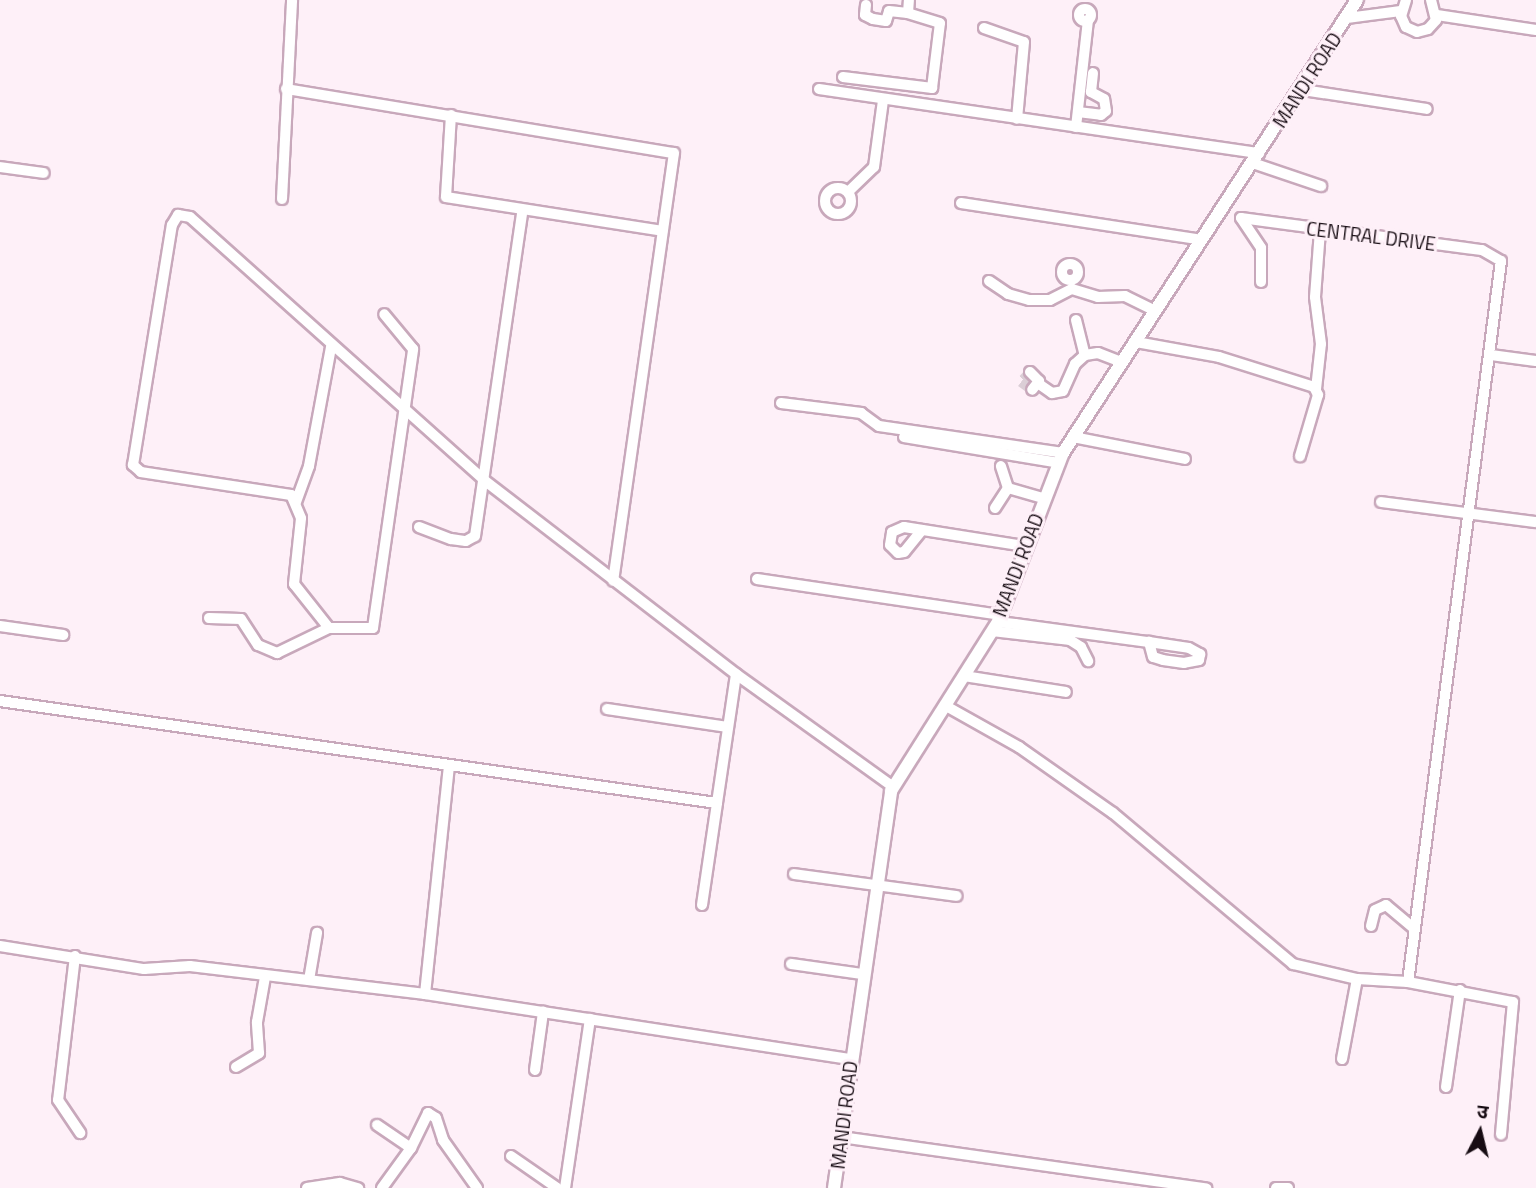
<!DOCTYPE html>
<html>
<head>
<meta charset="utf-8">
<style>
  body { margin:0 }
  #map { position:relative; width:1536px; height:1188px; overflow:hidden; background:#fef0f8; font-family:"Titillium Web","Noto Sans Devanagari",sans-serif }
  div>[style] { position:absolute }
  .minor-tunnel>* { height:10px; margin-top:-5px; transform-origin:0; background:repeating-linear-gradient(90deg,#dbced6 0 10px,transparent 0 15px) }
  .roads { filter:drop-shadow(2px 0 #c8a8bb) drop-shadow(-2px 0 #c8a8bb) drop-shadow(0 2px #c8a8bb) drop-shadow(0 -2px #c8a8bb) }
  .minor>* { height:10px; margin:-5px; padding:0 5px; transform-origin:5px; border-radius:5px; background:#fff }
  .minor>.ring { margin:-5px; padding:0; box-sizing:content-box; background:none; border:10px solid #fff; border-radius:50% }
  .tertiary>* { height:12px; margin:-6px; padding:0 6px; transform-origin:6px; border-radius:6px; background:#fff }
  span { translate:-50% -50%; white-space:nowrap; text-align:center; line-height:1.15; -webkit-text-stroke:6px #fef0f8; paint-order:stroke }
  .street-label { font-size:19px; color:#170c13 }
  .north { position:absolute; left:1445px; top:1097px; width:70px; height:70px; -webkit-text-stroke:5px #fef0f8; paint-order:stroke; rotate:7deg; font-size:19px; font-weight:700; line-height:28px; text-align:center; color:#170c13 }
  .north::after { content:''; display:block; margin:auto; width:24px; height:32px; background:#170c13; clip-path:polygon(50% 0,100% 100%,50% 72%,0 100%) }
</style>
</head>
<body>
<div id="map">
  <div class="minor-tunnel">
    <i style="left:1030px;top:372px;width:13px;rotate:132deg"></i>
    <i style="left:1021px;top:382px;width:14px;rotate:36deg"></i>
  </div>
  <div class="roads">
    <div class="minor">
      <i style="left:1406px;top:0;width:17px;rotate:107deg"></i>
      <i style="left:1401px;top:16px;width:12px;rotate:66deg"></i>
      <i style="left:1406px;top:27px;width:12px;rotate:24deg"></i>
      <i style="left:1417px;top:32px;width:11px;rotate:-15deg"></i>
      <i style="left:1428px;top:29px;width:12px;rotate:-48deg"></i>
      <i style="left:1436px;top:20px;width:21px;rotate:-104deg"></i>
      <i style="left:866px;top:5px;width:10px;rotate:96deg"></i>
      <i style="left:865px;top:15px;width:9px;rotate:27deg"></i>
      <i style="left:873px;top:19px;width:13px;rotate:9deg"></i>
      <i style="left:886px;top:21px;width:10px;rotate:-73deg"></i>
      <i style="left:889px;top:11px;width:19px;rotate:6deg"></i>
      <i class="ring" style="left:1079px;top:9px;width:2px;height:2px"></i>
      <i style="left:1437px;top:15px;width:100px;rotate:8.6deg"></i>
      <i style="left:1347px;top:18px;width:54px;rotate:-7.4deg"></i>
      <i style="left:984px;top:28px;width:42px;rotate:19.3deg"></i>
      <i style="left:1024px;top:42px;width:77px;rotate:95.2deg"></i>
      <i style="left:843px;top:77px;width:90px;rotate:7deg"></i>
      <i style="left:932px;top:88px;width:65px;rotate:-83deg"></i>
      <i style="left:940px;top:23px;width:34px;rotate:-163deg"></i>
      <i style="left:908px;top:13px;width:13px;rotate:-86deg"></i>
      <i style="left:286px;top:89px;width:393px;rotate:9.4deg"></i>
      <i style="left:674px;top:153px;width:432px;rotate:98.1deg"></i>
      <i style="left:819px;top:89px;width:445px;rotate:8.3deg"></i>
      <i style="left:1303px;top:90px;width:125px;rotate:8.7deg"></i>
      <i style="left:1078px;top:112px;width:23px;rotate:7deg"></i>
      <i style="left:1101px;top:115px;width:6px;rotate:-39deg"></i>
      <i style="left:1106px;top:111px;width:12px;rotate:-99deg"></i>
      <i style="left:1104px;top:99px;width:15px;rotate:-152deg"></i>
      <i style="left:1091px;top:92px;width:19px;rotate:-84deg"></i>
      <i style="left:451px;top:115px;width:82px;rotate:93.5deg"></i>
      <i style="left:446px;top:197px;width:219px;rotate:8.9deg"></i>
      <i style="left:1076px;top:127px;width:108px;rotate:-83.6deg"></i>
      <i style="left:1253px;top:163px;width:72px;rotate:18.7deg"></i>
      <i style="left:0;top:167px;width:44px;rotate:7.8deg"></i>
      <i class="ring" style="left:825px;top:188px;width:16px;height:16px"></i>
      <i style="left:848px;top:192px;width:36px;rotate:-44deg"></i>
      <i style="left:874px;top:167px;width:68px;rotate:-82.3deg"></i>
      <i style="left:282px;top:199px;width:199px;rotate:-87.1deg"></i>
      <i style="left:961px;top:203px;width:244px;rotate:8.7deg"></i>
      <i style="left:1241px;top:218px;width:243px;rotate:7.6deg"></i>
      <i style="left:1482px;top:250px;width:22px;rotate:30deg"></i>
      <i style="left:1501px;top:261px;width:727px;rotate:97.35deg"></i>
      <i style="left:1241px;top:218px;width:36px;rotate:56deg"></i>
      <i style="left:1261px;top:248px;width:34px;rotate:90deg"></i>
      <i class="ring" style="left:1062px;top:264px;width:6px;height:6px"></i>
      <i style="left:989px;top:281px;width:23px;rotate:34deg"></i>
      <i style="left:1008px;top:294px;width:22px;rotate:16deg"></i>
      <i style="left:1029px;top:300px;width:21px"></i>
      <i style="left:1050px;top:300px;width:25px;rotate:-27deg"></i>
      <i style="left:1072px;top:289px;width:27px;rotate:17deg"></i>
      <i style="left:1098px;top:297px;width:27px;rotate:-2deg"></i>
      <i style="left:1125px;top:296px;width:34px;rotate:26deg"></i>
      <i style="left:1076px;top:320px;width:36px;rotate:76deg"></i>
      <i style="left:1136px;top:342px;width:84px;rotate:10.2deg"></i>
      <i style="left:1219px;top:357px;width:100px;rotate:17.5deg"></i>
      <i style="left:1314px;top:387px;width:9px;rotate:63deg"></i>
      <i style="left:1318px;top:395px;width:64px;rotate:106.4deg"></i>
      <i style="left:1491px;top:355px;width:45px;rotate:7.6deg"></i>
      <i style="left:1030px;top:372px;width:13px;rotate:45deg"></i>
      <i style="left:1039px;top:381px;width:11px;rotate:128deg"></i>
      <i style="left:1039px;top:384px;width:16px;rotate:35deg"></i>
      <i style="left:1052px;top:393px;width:11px;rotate:-10deg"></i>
      <i style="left:1063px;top:391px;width:30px;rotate:-66deg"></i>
      <i style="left:1075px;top:364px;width:13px;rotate:-42deg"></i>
      <i style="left:1085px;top:355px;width:13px;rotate:-9deg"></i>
      <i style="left:1098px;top:353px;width:26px;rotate:21deg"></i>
      <i style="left:1316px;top:389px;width:45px;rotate:-83.7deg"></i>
      <i style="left:1321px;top:344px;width:47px;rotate:-97.3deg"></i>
      <i style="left:1315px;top:297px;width:67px;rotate:-85.7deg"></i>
      <i style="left:781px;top:403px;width:81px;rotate:7.1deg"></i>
      <i style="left:861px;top:413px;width:22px;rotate:36deg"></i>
      <i style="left:879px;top:426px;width:186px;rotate:8.3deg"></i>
      <i style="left:904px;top:437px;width:157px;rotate:9.5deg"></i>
      <i style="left:1073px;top:437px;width:114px;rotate:11.1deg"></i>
      <i style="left:1008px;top:488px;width:37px;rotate:16deg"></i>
      <i style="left:296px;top:502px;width:38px;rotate:-70deg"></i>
      <i style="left:309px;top:466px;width:121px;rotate:-79.5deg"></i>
      <i style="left:1381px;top:502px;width:156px;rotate:7.4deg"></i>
      <i style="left:995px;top:508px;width:24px;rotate:-57deg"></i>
      <i style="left:1008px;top:488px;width:23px;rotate:-108deg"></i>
      <i style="left:419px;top:527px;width:34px;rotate:21deg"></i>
      <i style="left:451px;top:539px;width:15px;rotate:8deg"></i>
      <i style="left:466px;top:541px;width:10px;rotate:-29deg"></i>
      <i style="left:475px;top:536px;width:327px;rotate:-81.7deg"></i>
      <i style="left:922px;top:530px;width:28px;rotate:129deg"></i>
      <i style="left:904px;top:552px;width:6px;rotate:171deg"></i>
      <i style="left:898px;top:553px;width:11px;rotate:-135deg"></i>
      <i style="left:890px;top:545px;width:13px;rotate:-81deg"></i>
      <i style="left:892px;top:532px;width:13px;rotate:-23deg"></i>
      <i style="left:904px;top:527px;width:121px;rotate:9deg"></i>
      <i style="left:757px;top:579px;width:247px;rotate:8.4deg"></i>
      <i style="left:209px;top:618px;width:32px;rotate:2deg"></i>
      <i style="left:241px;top:619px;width:31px;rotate:57deg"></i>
      <i style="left:258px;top:645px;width:21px;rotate:23deg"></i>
      <i style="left:277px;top:653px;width:58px;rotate:-25.7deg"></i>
      <i style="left:329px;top:628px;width:44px"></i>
      <i style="left:373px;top:628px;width:282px;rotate:-81.8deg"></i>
      <i style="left:413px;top:349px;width:45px;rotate:-129.6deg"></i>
      <i style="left:998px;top:622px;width:17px;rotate:7deg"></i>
      <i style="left:1015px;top:624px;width:135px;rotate:7.7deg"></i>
      <i style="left:1149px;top:642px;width:40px;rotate:8.5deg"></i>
      <i style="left:1189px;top:648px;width:13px;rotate:29deg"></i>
      <i style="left:1200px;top:654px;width:6px;rotate:99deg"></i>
      <i style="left:1199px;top:660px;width:15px;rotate:169deg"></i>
      <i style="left:1184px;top:663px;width:21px;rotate:-172deg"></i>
      <i style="left:1163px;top:660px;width:10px;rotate:-163deg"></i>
      <i style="left:1153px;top:657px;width:16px;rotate:-105deg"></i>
      <i style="left:0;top:626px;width:64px;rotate:8.1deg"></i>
      <i style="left:329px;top:628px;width:56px;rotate:-128.5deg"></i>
      <i style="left:294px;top:584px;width:66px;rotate:-83.9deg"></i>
      <i style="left:301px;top:518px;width:25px;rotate:-113deg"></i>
      <i style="left:291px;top:495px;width:152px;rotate:-171.3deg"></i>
      <i style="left:141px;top:472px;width:11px;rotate:-139deg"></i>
      <i style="left:133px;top:465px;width:243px;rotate:-80.8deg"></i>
      <i style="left:172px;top:225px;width:12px;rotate:-59deg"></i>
      <i style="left:178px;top:215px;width:12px;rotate:9deg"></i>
      <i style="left:190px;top:217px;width:394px;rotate:41.8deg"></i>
      <i style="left:484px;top:480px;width:318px;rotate:37.6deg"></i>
      <i style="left:736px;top:674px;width:193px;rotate:35.7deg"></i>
      <i style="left:992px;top:631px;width:79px;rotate:6.6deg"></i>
      <i style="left:1070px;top:640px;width:13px;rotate:32deg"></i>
      <i style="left:1081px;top:647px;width:16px;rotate:63deg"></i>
      <i style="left:964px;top:676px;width:103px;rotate:8.9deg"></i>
      <i style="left:0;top:701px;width:724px;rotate:8.1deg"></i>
      <i style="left:717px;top:803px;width:130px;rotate:-81.6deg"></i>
      <i style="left:946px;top:706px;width:84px;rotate:29.3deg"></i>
      <i style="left:1019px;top:747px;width:115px;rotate:35.1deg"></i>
      <i style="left:1113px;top:813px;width:235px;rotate:40deg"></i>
      <i style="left:1293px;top:964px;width:66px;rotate:13.2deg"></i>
      <i style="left:1357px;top:979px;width:51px;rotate:3.4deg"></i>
      <i style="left:1408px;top:982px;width:107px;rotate:10.8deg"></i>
      <i style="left:1513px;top:1002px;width:133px;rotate:95.2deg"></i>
      <i style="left:607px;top:709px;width:122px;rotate:8.5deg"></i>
      <i style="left:794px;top:874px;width:164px;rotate:7.7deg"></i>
      <i style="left:702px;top:905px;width:103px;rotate:-81.6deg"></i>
      <i style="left:1371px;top:926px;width:16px;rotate:-76deg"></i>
      <i style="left:1375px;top:910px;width:12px;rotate:-24deg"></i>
      <i style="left:1386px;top:905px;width:35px;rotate:40deg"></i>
      <i style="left:0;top:946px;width:146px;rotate:9.1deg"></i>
      <i style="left:144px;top:969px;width:46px;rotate:-3.7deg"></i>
      <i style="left:190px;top:966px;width:237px;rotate:6.8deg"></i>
      <i style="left:425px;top:994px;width:431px;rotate:8.7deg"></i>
      <i style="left:75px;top:956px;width:145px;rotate:96.7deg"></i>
      <i style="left:58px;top:1100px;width:40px;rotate:56deg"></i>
      <i style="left:791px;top:964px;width:72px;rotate:8deg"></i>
      <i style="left:309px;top:980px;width:48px;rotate:-80.3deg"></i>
      <i style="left:425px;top:994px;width:230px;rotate:-84deg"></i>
      <i style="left:1342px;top:1059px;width:81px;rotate:-79.4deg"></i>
      <i style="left:236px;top:1067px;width:27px;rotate:-31deg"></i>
      <i style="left:259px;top:1053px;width:31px;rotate:-94deg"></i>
      <i style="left:257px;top:1022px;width:46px;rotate:-79.9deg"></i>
      <i style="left:535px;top:1070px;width:59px;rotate:-82.1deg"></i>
      <i style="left:1446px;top:1087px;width:98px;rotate:-81.8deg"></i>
      <i style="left:377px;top:1125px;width:41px;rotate:34.1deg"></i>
      <i style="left:841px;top:1137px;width:369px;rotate:8deg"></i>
      <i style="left:511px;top:1156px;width:56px;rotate:34.8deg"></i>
      <i style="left:307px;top:1188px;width:33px;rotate:-9deg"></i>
      <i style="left:340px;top:1183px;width:19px;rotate:16deg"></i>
      <i style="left:382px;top:1188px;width:49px;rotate:-54.1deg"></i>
      <i style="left:411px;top:1148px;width:39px;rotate:-64deg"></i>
      <i style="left:428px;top:1113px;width:9px;rotate:32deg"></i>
      <i style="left:436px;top:1118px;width:23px;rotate:72deg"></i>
      <i style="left:443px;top:1140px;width:59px;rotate:54.7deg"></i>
      <i style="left:565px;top:1188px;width:171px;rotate:-81.6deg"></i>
      <i style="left:1276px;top:1188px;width:12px"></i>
    </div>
    <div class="tertiary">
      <i style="left:834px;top:1188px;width:401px;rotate:-81.8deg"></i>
      <i style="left:891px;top:791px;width:200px;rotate:-57.7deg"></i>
      <i style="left:998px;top:622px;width:181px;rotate:-69deg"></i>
      <i style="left:1063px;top:453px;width:540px;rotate:-57.02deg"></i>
    </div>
  </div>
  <div class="street-label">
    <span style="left:1307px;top:80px;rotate:-57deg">MANDI ROAD</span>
    <span style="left:1371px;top:236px;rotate:7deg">CENTRAL DRIVE</span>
    <span style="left:1018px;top:565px;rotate:-69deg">MANDI ROAD</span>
    <span style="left:844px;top:1115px;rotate:-83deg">MANDI ROAD</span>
  </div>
  <div class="north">उ</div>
</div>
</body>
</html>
